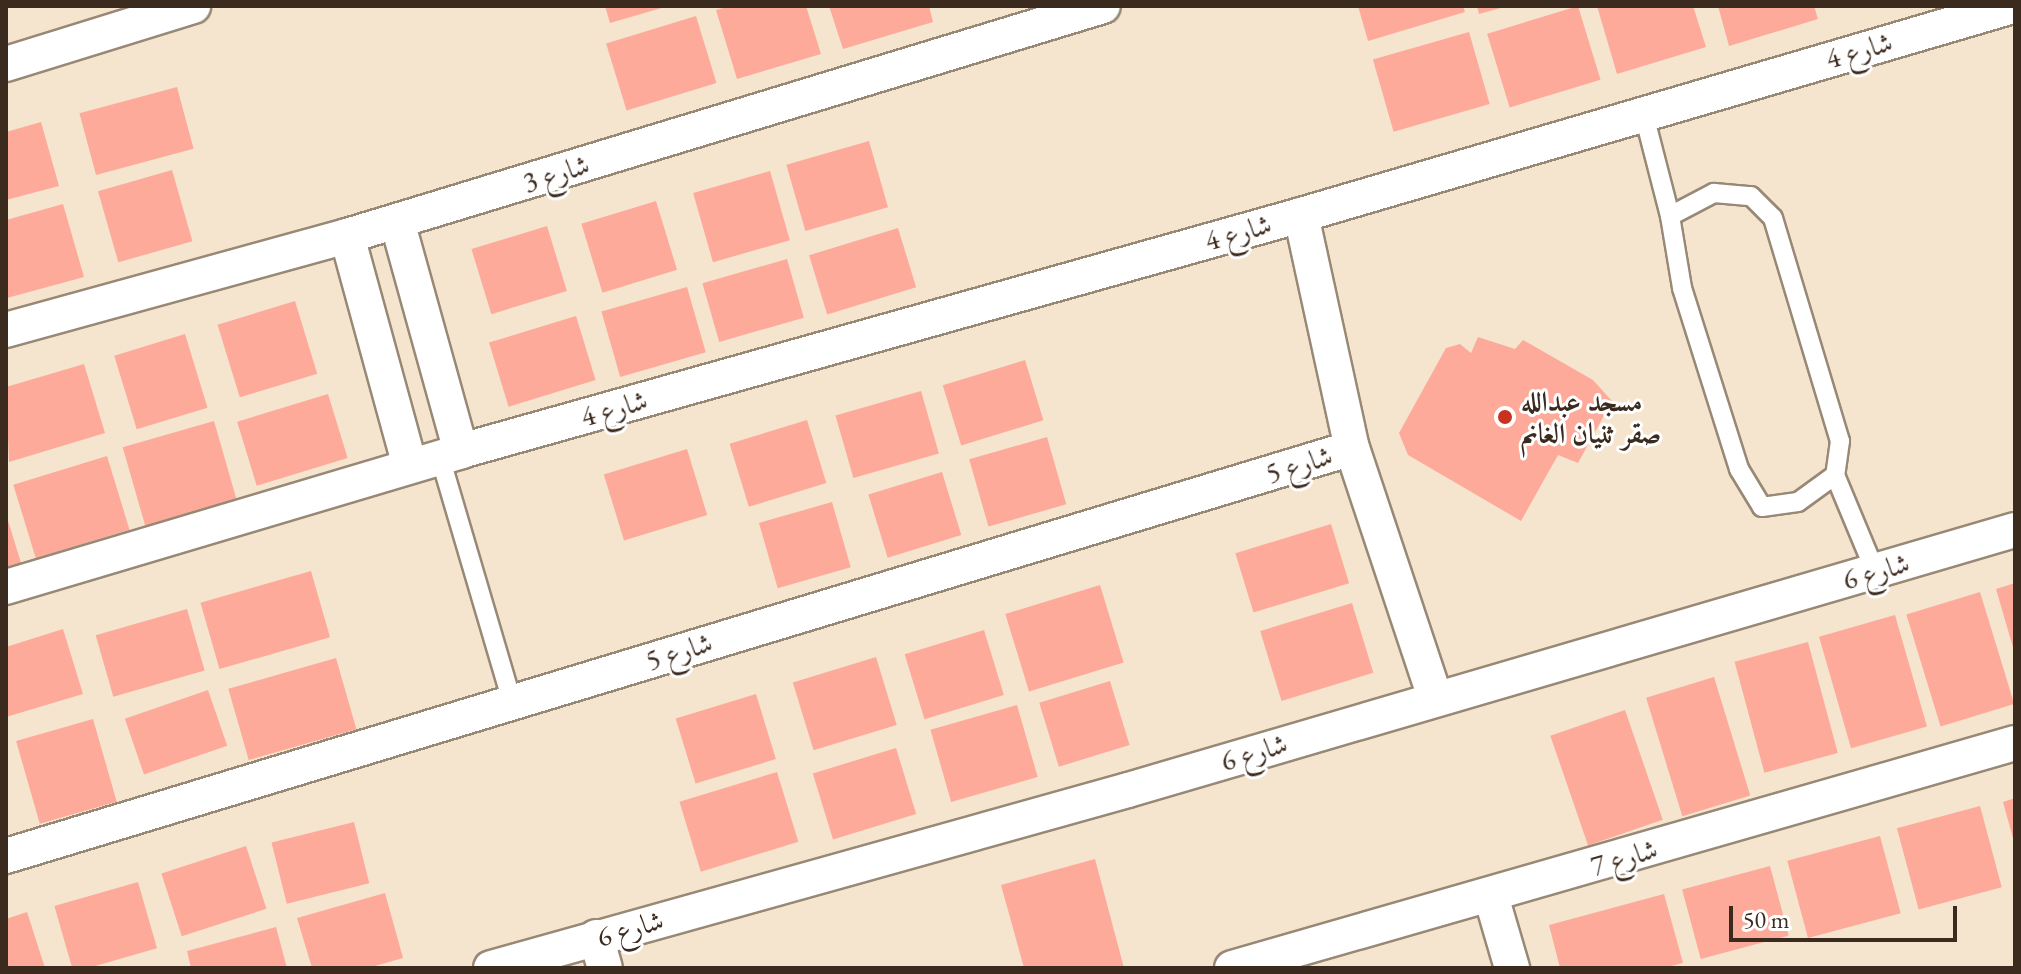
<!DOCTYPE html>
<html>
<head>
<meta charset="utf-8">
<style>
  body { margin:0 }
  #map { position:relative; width:2021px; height:974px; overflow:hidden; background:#f6e5ce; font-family:"EB Garamond",Amiri,serif }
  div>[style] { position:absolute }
  .building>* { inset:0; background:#fdaa9b; transform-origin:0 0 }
  .roads { filter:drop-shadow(2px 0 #988876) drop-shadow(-2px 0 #988876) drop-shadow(0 2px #988876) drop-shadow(0 -2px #988876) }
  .service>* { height:18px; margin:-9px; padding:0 9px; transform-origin:9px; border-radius:9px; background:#fff }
  .minor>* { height:34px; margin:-17px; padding:0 17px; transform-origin:17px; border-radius:17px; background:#fff }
  .dots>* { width:22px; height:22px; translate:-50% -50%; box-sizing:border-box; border:4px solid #fff; border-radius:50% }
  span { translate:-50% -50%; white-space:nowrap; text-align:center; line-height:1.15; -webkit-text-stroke:6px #fff; paint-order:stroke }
  .street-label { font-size:28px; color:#3b2a1e }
  .poi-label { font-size:28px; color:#3b2a1e; font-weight:700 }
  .left { translate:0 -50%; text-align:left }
  .frame { position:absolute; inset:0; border:8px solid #3b2a1e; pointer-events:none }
  .scale { position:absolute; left:1729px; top:906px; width:228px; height:36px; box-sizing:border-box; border:4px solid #3b2a1e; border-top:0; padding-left:10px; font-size:24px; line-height:28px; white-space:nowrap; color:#3b2a1e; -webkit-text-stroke:6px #fff; paint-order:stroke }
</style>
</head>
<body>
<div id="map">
  <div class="building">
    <i style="clip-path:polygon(605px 6px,665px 6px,665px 7px,610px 23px)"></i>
    <i style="clip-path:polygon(730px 6px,806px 6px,821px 54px,737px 79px,716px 10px)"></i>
    <i style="clip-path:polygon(829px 6px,929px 6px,933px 22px,843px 49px)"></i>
    <i style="clip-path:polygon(1358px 6px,1463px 6px,1465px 12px,1368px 41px)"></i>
    <i style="clip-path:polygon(1477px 6px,1504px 6px,1504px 7px,1479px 14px)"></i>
    <i style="left:1578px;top:6px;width:77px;height:95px;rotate:73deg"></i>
    <i style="clip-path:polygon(1597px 6px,1693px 6px,1706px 47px,1617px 74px)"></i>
    <i style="clip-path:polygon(1718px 6px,1814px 6px,1818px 19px,1729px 46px)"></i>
    <i style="left:696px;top:16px;width:70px;height:94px;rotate:73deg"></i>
    <i style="left:1469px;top:32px;width:75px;height:100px;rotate:74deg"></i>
    <i style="left:177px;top:87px;width:64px;height:101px;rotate:75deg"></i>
    <i style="clip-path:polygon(41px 122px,59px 186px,6px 200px,6px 132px)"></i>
    <i style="left:869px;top:141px;width:69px;height:86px;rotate:74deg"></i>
    <i style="left:172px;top:170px;width:74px;height:77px;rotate:74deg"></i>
    <i style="left:770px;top:171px;width:72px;height:80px;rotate:74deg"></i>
    <i style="left:656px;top:201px;width:72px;height:78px;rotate:73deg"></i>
    <i style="clip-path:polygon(63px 204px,84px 277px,7px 298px,6px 220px)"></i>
    <i style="left:547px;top:226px;width:68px;height:79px;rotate:73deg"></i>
    <i style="left:898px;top:228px;width:62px;height:93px;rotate:73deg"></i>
    <i style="left:787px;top:259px;width:61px;height:88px;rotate:74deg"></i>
    <i style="left:687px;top:287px;width:68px;height:89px;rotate:74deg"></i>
    <i style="left:295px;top:301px;width:76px;height:81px;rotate:73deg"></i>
    <i style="left:576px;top:316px;width:67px;height:91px;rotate:73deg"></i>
    <i style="left:185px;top:334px;width:77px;height:74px;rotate:73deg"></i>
    <i style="clip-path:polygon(1478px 337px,1515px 349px,1523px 340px,1593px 380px,1612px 401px,1578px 463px,1558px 455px,1521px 521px,1408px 455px,1399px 433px,1446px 348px,1460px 344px,1471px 353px)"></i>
    <i style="left:1025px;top:360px;width:63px;height:86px;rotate:73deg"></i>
    <i style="clip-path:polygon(84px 364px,105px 433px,9px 462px,6px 387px)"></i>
    <i style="left:921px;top:391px;width:65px;height:89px;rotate:74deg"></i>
    <i style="left:328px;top:394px;width:67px;height:95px;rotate:73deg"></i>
    <i style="left:807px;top:420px;width:66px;height:81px;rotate:73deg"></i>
    <i style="left:214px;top:421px;width:82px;height:95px;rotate:74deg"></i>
    <i style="left:1047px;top:437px;width:70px;height:81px;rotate:74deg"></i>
    <i style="left:687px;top:449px;width:69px;height:87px;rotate:73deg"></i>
    <i style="left:107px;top:456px;width:77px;height:98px;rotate:73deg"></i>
    <i style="left:942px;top:472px;width:66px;height:77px;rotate:73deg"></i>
    <i style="left:832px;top:502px;width:68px;height:76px;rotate:74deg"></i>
    <i style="clip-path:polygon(7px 517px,21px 563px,6px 568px,6px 518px)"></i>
    <i style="left:1331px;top:524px;width:62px;height:100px;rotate:73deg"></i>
    <i style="left:311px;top:571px;width:69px;height:115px;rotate:74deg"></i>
    <i style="clip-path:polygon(2015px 583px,2015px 651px,2014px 651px,1996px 589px)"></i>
    <i style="left:1100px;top:585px;width:81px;height:99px;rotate:73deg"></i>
    <i style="left:1980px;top:592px;width:117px;height:77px;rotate:73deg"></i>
    <i style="left:1352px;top:603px;width:73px;height:96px;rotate:73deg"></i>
    <i style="left:187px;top:609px;width:64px;height:95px;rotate:74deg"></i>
    <i style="left:1895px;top:615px;width:116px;height:79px;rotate:74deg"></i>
    <i style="clip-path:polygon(63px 629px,83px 694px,6px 717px,6px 647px)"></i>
    <i style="left:984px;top:630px;width:68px;height:83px;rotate:73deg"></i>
    <i style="left:1808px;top:642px;width:115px;height:76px;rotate:75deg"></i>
    <i style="left:876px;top:657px;width:71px;height:87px;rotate:73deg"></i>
    <i style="left:336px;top:658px;width:74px;height:112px;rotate:74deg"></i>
    <i style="left:1714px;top:677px;width:124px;height:71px;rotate:73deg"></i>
    <i style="left:1110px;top:681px;width:67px;height:74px;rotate:73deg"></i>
    <i style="left:208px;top:690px;width:59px;height:88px;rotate:71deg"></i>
    <i style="left:756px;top:694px;width:68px;height:84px;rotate:73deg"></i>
    <i style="left:1017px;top:705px;width:75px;height:90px;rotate:74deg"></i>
    <i style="left:1625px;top:710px;width:116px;height:79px;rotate:71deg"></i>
    <i style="left:93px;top:719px;width:86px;height:80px;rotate:74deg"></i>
    <i style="left:896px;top:748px;width:69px;height:87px;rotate:73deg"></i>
    <i style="left:777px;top:772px;width:73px;height:102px;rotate:73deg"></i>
    <i style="clip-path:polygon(2015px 798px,2015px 842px,2014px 842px,2003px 802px)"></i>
    <i style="left:1980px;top:806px;width:84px;height:86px;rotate:75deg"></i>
    <i style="left:354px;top:822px;width:63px;height:85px;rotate:76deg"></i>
    <i style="left:1880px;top:836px;width:80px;height:96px;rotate:75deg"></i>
    <i style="left:246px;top:846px;width:66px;height:89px;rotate:72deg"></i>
    <i style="clip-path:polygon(1095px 859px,1124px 968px,1024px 968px,1001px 885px)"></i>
    <i style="left:1770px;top:866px;width:72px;height:91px;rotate:75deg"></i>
    <i style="left:138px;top:882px;width:69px;height:87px;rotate:74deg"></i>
    <i style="clip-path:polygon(385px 893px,403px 958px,368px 968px,312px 968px,297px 918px)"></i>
    <i style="clip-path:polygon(1664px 894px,1683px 963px,1664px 968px,1560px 968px,1549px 925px)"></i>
    <i style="clip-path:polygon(27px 912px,45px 968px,6px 968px,6px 919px)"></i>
    <i style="clip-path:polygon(276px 927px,287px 968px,191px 968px,187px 951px)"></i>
  </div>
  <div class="roads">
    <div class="service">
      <i style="left:1643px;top:111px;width:108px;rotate:75.6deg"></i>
      <i style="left:1670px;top:216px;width:73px;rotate:80.5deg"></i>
      <i style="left:1682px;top:288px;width:190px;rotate:72.5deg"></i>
      <i style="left:1739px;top:469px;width:44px;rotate:58.8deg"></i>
      <i style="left:1762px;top:507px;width:36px;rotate:-8deg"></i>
      <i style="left:1798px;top:502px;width:46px;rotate:-36.1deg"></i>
      <i style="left:1670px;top:216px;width:50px;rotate:-27.6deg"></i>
      <i style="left:1714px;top:193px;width:37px;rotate:5deg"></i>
      <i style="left:1751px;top:196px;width:31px;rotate:45deg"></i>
      <i style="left:1773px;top:218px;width:233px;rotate:73.3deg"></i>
      <i style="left:1840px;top:441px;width:34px;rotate:98deg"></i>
      <i style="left:1835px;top:475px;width:104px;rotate:67.4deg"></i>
      <i style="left:440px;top:457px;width:255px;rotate:73.6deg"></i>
    </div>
    <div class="minor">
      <i style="left:6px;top:64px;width:196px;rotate:-17.2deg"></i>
      <i style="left:1301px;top:215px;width:239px;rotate:77.7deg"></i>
      <i style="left:1352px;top:448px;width:262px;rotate:71.6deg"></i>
      <i style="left:397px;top:221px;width:239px;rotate:74.5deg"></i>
      <i style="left:347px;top:236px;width:238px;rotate:74.7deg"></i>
      <i style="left:6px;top:330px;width:354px;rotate:-15.4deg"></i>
      <i style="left:347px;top:236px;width:790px;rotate:-16.92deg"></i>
      <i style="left:6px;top:587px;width:475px;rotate:-16.6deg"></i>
      <i style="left:461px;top:451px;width:873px;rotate:-15.69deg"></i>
      <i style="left:1301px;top:215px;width:742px;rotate:-16.36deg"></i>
      <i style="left:6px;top:856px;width:1406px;rotate:-16.86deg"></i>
      <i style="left:1491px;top:896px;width:75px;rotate:73.7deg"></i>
      <i style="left:596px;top:937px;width:32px;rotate:74deg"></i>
      <i style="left:491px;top:968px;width:661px;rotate:-15.61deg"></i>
      <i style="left:1128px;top:790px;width:924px;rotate:-16.34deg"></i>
      <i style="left:1232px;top:968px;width:815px;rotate:-16.03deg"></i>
    </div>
  </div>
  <div class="dots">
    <i style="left:1505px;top:417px;background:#c8321e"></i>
  </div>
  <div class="street-label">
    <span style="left:1859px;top:50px;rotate:-16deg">شارع 4</span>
    <span style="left:556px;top:173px;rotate:-17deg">شارع 3</span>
    <span style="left:1238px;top:232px;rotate:-16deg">شارع 4</span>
    <span style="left:614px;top:408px;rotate:-16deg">شارع 4</span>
    <span style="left:1299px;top:464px;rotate:-17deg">شارع 5</span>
    <span style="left:1876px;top:571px;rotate:-16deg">شارع 6</span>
    <span style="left:679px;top:651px;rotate:-17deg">شارع 5</span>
    <span style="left:1254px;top:752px;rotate:-17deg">شارع 6</span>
    <span style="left:1624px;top:857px;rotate:-16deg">شارع 7</span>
    <span style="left:630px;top:928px;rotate:-16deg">شارع 6</span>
  </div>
  <div class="poi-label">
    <span class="left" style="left:1521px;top:417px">مسجد عبدالله<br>صقر ثنيان الغانم</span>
  </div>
  <div class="frame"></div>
  <div class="scale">50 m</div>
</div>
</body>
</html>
